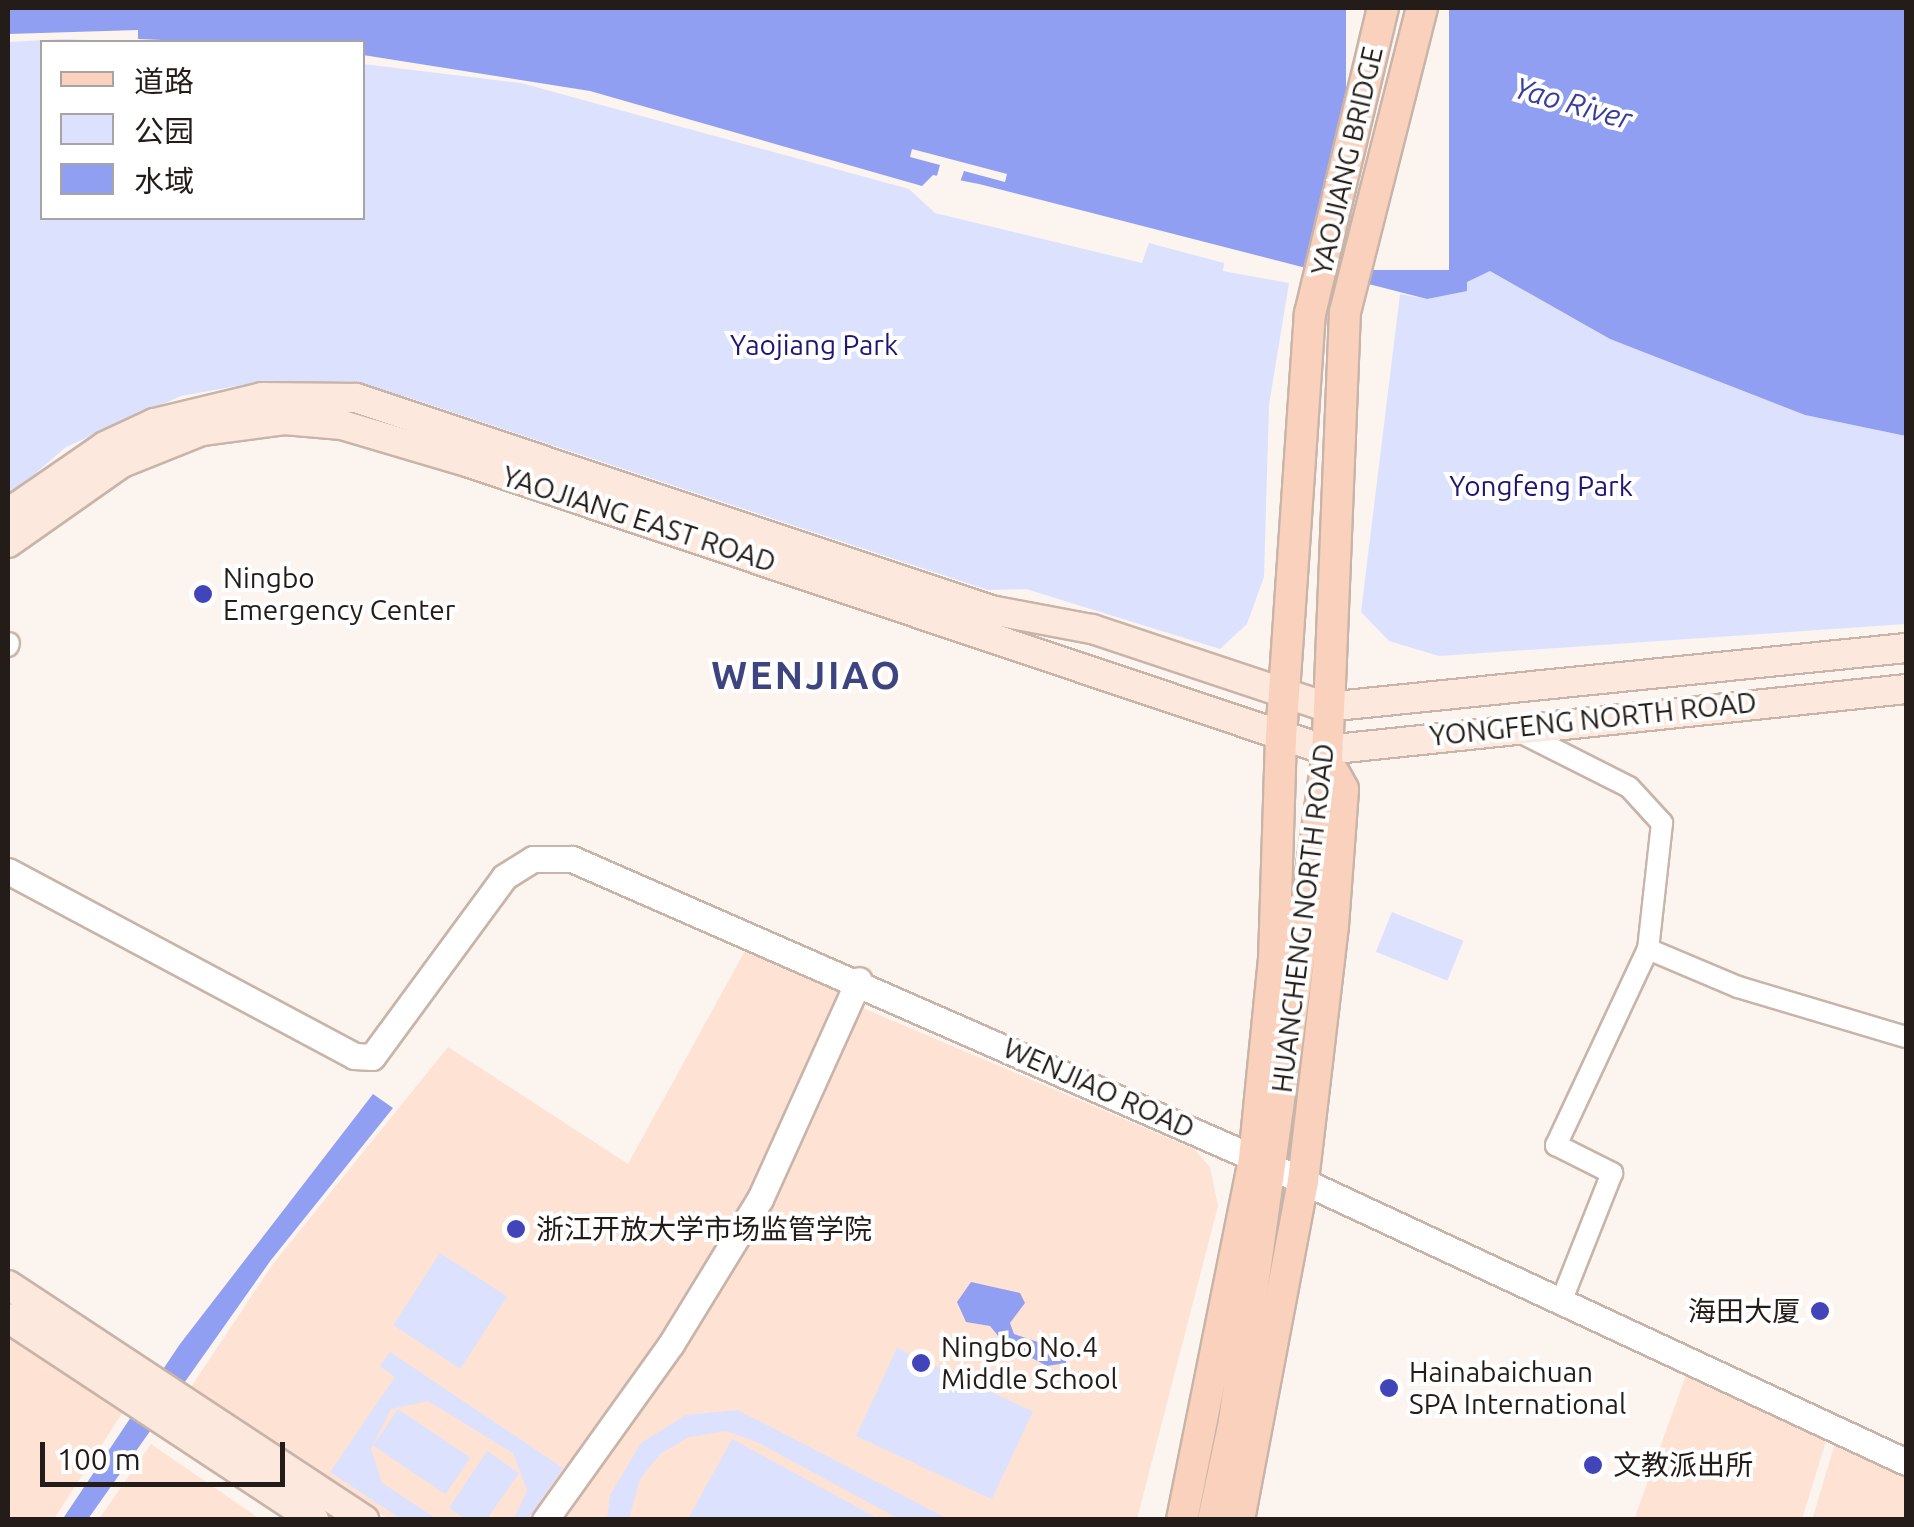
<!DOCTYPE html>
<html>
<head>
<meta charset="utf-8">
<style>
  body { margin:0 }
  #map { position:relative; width:1914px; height:1527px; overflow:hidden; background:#fcf4ef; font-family:Ubuntu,"Noto Sans SC",sans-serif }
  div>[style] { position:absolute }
  .built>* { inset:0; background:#fee2d3 }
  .green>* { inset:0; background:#dce2fe; transform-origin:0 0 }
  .water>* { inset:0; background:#919ff2 }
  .pier>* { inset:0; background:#fcf4ef; transform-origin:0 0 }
  .roads { filter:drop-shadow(2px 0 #c8b4a9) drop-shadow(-2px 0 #c8b4a9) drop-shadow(0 2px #c8b4a9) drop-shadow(0 -2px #c8b4a9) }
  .minor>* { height:20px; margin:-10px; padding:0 10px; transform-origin:10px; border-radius:10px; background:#fff }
  .tertiary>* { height:25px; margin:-12.5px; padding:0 12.5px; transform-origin:12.5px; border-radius:12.5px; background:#fff }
  .secondary>* { height:28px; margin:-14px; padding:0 14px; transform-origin:14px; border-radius:14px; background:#fce8dd }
  .primary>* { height:30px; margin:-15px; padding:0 15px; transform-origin:15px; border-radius:15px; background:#f9d1bc }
  .dots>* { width:28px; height:28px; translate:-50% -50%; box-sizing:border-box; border:5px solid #fff; border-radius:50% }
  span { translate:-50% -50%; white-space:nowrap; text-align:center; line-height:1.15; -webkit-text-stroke:8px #fff; paint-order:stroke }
  .street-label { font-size:28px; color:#231c18 }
  .park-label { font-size:28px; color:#1e1575 }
  .poi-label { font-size:28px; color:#231c18 }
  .left { translate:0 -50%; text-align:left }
  .right { translate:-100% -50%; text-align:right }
  .water-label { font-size:30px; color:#393d9c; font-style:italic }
  .district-label { font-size:38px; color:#3d4480; font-weight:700; letter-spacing:2.5px }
  .frame { position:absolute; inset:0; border:10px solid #231c18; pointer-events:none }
  .legend { position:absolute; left:40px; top:40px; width:325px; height:180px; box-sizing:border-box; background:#fff; border:2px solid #a7a4a3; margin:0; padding:12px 18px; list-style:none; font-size:30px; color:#231c18 }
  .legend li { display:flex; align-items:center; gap:20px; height:50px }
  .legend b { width:50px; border:2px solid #a7a4a3 }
  .scale { position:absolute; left:40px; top:1442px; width:245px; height:45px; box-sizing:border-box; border:5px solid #231c18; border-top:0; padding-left:12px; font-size:30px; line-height:35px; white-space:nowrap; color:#231c18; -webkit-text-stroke:8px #fff; paint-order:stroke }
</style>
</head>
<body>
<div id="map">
  <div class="built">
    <i style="clip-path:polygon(747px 947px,845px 983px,754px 1194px,537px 1519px,388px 1519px,191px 1387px,273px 1264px,448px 1047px,628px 1164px)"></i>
    <i style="clip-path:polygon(858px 1006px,1194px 1149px,1210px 1167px,1218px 1206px,1137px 1519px,565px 1520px,763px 1205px)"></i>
    <i style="clip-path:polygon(8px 1328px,128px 1404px,54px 1519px,8px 1519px)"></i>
    <i style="clip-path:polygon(1686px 1375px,1827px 1438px,1802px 1519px,1634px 1520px)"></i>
    <i style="clip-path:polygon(1835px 1443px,1906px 1475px,1906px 1519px,1812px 1520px)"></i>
    <i style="clip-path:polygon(151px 1444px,260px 1519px,99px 1519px)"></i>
  </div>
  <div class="green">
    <i style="clip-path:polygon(64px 39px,147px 42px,42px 42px,42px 218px,362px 218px,363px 64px,521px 83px,909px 189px,935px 213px,1142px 263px,1149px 243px,1224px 263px,1223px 271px,1289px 283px,1269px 405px,1264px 577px,1247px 624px,1220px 649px,1026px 589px,988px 590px,407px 397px,351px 385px,259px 382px,181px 396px,66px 447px,8px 497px,8px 42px)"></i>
    <i style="clip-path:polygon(1490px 271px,1610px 339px,1805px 415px,1906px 436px,1906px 624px,1439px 656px,1389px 641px,1361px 612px,1400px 294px,1427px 299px)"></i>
    <i style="left:1392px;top:912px;width:77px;height:43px;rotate:22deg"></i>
    <i style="left:440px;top:1253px;width:80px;height:86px;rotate:33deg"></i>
    <i style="left:897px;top:1348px;width:150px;height:97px;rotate:25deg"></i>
    <i style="clip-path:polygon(390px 1352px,563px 1468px,528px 1519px,514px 1519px,527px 1490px,513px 1453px,428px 1401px,391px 1409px,371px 1449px,382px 1483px,437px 1519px,401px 1519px,330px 1472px,395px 1377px,380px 1366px)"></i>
    <i style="left:398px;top:1409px;width:87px;height:44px;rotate:34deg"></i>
    <i style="clip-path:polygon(737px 1410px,777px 1430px,948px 1519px,899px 1519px,757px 1442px,726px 1431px,689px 1437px,660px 1454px,640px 1479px,629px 1519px,607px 1519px,610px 1495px,641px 1443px,686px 1415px)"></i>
    <i style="clip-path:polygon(732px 1439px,879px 1519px,688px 1519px)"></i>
    <i style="clip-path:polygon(487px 1451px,519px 1473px,487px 1519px,465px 1519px,449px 1508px)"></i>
  </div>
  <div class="water">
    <i style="clip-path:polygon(8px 8px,1906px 8px,1906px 436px,1805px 415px,1610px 339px,1490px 271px,1467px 282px,1467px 291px,1427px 299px,979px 184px,933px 175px,922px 186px,590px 91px,363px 55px,362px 42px,210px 42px,138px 39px,138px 30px,8px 34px)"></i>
    <i style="clip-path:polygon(373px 1094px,393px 1108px,271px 1260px,88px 1519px,62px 1520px,180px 1344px)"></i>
    <i style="clip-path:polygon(971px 1282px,1020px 1293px,1025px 1303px,1010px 1323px,1014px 1334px,1065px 1351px,1066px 1363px,1047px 1366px,1004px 1343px,990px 1326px,966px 1322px,957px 1302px)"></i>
  </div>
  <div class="pier">
    <i style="left:1346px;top:8px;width:103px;height:262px"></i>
    <i style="clip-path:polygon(912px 149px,1007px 174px,1005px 182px,964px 171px,959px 185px,936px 179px,940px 165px,910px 157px)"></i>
  </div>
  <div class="roads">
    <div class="minor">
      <i style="left:8px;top:646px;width:3px;rotate:-72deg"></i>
      <i style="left:1518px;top:731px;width:124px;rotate:26.8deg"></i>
      <i style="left:1629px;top:787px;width:49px;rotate:47.5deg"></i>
      <i style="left:1662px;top:823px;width:127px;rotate:96.3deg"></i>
      <i style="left:1648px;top:949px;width:217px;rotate:115.1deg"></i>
      <i style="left:1556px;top:1145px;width:63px;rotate:26.6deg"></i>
      <i style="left:1612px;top:1173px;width:139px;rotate:111.6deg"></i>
      <i style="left:1648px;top:949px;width:98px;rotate:22.9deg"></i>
      <i style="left:1738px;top:987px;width:175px;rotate:16.6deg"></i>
    </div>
    <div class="tertiary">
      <i style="left:8px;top:871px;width:392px;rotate:28.1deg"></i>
      <i style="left:354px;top:1056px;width:18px;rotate:3deg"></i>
      <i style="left:372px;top:1057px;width:223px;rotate:-53.7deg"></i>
      <i style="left:504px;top:877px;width:34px;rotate:-32deg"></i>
      <i style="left:533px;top:859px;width:39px"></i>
      <i style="left:572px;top:859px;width:725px;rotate:23.67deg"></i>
      <i style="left:1236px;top:1150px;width:739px;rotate:24.97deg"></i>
      <i style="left:545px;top:1520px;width:216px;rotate:-54.4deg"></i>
      <i style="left:671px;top:1344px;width:170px;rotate:-58.5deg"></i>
      <i style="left:760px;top:1199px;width:240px;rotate:-65.7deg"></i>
    </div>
    <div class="secondary">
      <i style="left:8px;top:513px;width:118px;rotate:-34.6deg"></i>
      <i style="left:105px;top:446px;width:54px;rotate:-25.1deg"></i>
      <i style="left:154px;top:423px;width:111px;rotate:-13.5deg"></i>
      <i style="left:262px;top:397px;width:94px;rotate:0.6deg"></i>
      <i style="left:356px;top:398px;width:669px;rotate:18.46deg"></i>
      <i style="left:991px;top:610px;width:103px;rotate:10.7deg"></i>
      <i style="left:1092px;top:629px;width:247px;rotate:18.4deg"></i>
      <i style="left:1326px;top:707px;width:583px;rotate:-5.81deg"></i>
      <i style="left:8px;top:543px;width:139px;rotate:-35.1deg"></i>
      <i style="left:122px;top:463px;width:86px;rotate:-21.8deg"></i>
      <i style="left:202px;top:431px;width:83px;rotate:-7.6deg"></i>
      <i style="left:284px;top:420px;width:58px;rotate:4.9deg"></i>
      <i style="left:342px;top:425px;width:134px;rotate:16.5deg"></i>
      <i style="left:470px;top:463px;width:903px;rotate:18.54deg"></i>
      <i style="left:1326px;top:750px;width:583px;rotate:-6deg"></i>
      <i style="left:8px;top:1285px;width:427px;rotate:33.4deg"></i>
      <i style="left:8px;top:1318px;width:367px;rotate:33.4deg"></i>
    </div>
    <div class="primary">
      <i style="left:1182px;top:1520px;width:368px;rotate:-78.7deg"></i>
      <i style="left:1254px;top:1159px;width:200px;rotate:-84.3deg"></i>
      <i style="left:1274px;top:960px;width:223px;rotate:-88.2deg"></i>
      <i style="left:1281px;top:737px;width:424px;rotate:-86.1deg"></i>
      <i style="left:1310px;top:314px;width:315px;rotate:-76.6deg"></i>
      <i style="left:1213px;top:1520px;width:101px;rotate:-78deg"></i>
      <i style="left:1234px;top:1421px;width:669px;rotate:-82deg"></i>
      <i style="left:1327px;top:759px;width:447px;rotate:-87.7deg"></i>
      <i style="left:1345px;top:312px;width:314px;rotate:-75.8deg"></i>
      <i style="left:1239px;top:1520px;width:345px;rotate:-79.3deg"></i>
      <i style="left:1303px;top:1181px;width:257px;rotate:-83.3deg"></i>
      <i style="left:1333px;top:926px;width:137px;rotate:-85.8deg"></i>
      <i style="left:1343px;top:789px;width:18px;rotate:-119deg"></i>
    </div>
  </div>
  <div class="dots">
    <i style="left:203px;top:594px;background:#4245ba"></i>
    <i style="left:516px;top:1229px;background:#4245ba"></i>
    <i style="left:1820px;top:1311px;background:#4245ba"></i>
    <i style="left:921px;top:1363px;background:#4245ba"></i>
    <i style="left:1389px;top:1388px;background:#4245ba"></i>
    <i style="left:1593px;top:1465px;background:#4245ba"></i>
  </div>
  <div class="street-label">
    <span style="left:1347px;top:161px;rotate:-77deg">YAOJIANG BRIDGE</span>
    <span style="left:639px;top:519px;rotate:18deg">YAOJIANG EAST ROAD</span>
    <span style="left:1593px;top:719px;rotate:-6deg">YONGFENG NORTH ROAD</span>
    <span style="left:1303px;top:918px;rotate:-83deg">HUANCHENG NORTH ROAD</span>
    <span style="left:1099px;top:1088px;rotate:24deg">WENJIAO ROAD</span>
  </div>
  <div class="park-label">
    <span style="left:814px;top:345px">Yaojiang Park</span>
    <span style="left:1541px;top:486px">Yongfeng Park</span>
  </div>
  <div class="poi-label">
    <span class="left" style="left:223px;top:594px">Ningbo<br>Emergency Center</span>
    <span class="left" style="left:536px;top:1229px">浙江开放大学市场监管学院</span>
    <span class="right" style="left:1800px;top:1311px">海田大厦</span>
    <span class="left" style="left:941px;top:1363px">Ningbo No.4<br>Middle School</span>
    <span class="left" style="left:1409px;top:1388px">Hainabaichuan<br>SPA International</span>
    <span class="left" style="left:1613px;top:1465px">文教派出所</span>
  </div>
  <div class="water-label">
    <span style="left:1573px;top:103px;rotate:16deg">Yao River</span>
  </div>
  <div class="district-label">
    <span style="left:807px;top:676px">WENJIAO</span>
  </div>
  <div class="frame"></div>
  <ul class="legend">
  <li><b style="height:12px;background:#f9d1bc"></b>道路</li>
  <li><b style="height:28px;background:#dce2fe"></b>公园</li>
  <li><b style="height:28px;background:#919ff2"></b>水域</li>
  </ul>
  <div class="scale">100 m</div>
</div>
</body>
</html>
